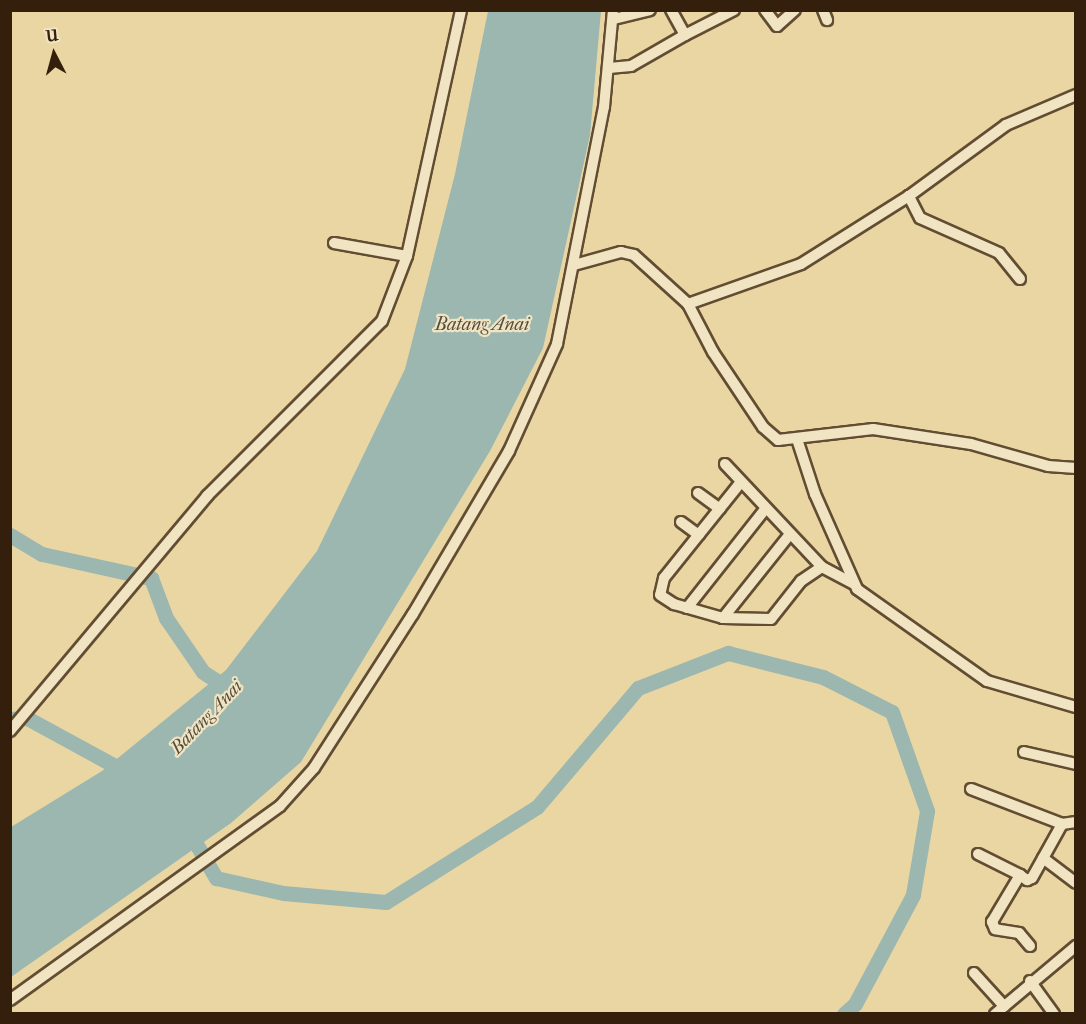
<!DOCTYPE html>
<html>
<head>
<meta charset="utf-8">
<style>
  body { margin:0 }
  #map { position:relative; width:1086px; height:1024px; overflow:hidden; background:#ead6a3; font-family:"IM FELL French Canon",serif }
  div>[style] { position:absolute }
  .water>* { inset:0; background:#9bb7b0 }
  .river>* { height:15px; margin:-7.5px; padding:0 7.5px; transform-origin:7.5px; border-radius:7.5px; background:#9bb7b0 }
  .roads { filter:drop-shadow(2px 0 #624d32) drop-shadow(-2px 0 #624d32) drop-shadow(0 2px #624d32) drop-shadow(0 -2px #624d32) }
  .minor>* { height:10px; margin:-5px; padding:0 5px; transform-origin:5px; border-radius:5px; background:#f1e4c3 }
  span { translate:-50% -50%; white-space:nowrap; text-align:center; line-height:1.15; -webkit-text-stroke:4.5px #f1e4c3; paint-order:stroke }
  .water-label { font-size:18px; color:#534d3e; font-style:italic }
  .frame { position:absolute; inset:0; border:12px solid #341f0d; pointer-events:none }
  .north { position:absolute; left:24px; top:24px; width:60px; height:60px; -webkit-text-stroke:4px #f1e4c3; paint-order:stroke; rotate:354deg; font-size:16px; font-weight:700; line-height:24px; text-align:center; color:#341f0d }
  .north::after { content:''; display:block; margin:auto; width:21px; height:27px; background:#341f0d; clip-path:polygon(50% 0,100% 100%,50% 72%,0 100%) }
</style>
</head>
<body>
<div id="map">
  <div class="water">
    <i style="clip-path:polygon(488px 11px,601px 11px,590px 135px,543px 348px,490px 451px,301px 762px,231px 823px,11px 977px,11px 827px,102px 771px,226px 670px,317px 551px,405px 369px,455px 174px)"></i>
  </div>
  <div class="river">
    <i style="left:10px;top:535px;width:37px;rotate:31deg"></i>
    <i style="left:42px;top:554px;width:112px;rotate:12.4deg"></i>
    <i style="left:151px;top:578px;width:43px;rotate:69.4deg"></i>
    <i style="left:166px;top:618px;width:65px;rotate:55.6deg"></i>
    <i style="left:203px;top:672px;width:31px;rotate:33deg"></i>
    <i style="left:10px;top:719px;width:17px;rotate:-3deg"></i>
    <i style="left:27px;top:718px;width:115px;rotate:28.6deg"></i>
    <i style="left:187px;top:828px;width:58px;rotate:59.9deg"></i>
    <i style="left:216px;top:878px;width:69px;rotate:12.6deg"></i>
    <i style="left:283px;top:893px;width:103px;rotate:5deg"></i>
    <i style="left:386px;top:902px;width:178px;rotate:-32.2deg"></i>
    <i style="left:537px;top:807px;width:156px;rotate:-49.7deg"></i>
    <i style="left:638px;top:688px;width:97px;rotate:-21.3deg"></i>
    <i style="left:728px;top:653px;width:98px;rotate:14.2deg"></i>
    <i style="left:823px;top:677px;width:77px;rotate:26.9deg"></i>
    <i style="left:892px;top:712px;width:105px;rotate:70.5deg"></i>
    <i style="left:927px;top:811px;width:85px;rotate:99.5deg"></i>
    <i style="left:913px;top:895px;width:123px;rotate:118deg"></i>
    <i style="left:855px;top:1004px;width:15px;rotate:138deg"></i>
  </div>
  <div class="roads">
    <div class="minor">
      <i style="left:765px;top:10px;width:20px;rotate:53deg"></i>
      <i style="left:777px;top:26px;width:24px;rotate:-42deg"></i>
      <i style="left:823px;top:10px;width:11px;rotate:68deg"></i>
      <i style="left:614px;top:19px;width:37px;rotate:-14deg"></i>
      <i style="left:685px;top:35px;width:55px;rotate:-27deg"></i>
      <i style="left:609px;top:68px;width:22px;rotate:-5deg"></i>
      <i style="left:631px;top:66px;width:62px;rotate:-29.9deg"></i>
      <i style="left:685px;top:35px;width:29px;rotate:-119deg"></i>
      <i style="left:334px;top:243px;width:74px;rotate:10.1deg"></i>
      <i style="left:574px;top:265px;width:49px;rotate:-15.5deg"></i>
      <i style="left:621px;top:252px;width:13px;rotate:13deg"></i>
      <i style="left:634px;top:255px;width:73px;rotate:42.2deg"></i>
      <i style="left:688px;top:304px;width:54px;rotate:62.5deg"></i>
      <i style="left:713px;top:352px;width:90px;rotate:56.3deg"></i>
      <i style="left:763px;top:427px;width:20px;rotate:41deg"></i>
      <i style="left:778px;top:440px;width:96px;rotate:-6.6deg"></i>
      <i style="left:873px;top:429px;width:99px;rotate:8.7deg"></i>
      <i style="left:971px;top:444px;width:80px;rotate:15.9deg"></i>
      <i style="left:1048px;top:466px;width:28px;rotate:4deg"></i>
      <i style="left:1020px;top:279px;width:33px;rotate:-129deg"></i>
      <i style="left:999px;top:253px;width:86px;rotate:-156.1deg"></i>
      <i style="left:920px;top:218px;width:25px;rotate:-117deg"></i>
      <i style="left:909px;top:196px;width:120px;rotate:-36.2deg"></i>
      <i style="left:1006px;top:125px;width:76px;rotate:-23.2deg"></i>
      <i style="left:688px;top:304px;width:120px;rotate:-19.5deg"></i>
      <i style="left:801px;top:264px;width:128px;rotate:-32.2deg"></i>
      <i style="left:797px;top:439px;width:58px;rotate:71.9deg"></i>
      <i style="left:815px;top:494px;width:104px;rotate:66.1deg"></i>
      <i style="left:857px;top:589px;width:159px;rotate:35.3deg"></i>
      <i style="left:987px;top:681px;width:93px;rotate:16.3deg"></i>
      <i style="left:725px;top:464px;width:141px;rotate:46.7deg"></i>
      <i style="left:822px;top:567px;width:36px;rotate:28deg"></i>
      <i style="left:741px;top:482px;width:123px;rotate:128.7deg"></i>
      <i style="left:664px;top:578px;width:17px;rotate:103deg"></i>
      <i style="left:660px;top:595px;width:17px;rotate:33deg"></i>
      <i style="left:674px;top:604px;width:51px;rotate:15.9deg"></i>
      <i style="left:723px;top:618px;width:48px;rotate:1.2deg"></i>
      <i style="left:771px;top:619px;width:48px;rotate:-51.7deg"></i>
      <i style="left:801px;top:581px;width:25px;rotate:-34deg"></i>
      <i style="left:698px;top:493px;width:27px;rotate:36deg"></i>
      <i style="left:681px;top:522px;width:22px;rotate:36deg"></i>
      <i style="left:687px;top:608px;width:127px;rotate:-51.7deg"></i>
      <i style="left:723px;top:618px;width:107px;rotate:-51.4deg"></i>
      <i style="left:10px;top:731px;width:307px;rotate:-50deg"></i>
      <i style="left:207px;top:496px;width:247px;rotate:-45deg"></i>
      <i style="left:382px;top:321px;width:70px;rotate:-69deg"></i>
      <i style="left:407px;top:256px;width:252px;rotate:-77.6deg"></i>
      <i style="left:1024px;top:752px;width:53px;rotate:13deg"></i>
      <i style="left:971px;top:789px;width:97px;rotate:21deg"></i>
      <i style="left:978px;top:854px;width:47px;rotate:26.6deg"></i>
      <i style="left:1043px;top:858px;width:41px;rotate:37.1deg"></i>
      <i style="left:1030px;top:946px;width:17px;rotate:-130deg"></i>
      <i style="left:1019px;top:933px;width:24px;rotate:-171deg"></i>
      <i style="left:995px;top:929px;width:8px;rotate:-113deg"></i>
      <i style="left:992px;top:922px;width:55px;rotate:-59.2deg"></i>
      <i style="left:1020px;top:875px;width:9px;rotate:36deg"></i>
      <i style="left:1027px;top:880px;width:5px;rotate:-22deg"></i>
      <i style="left:1032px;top:878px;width:62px;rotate:-60.9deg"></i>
      <i style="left:1062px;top:824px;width:14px;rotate:-8deg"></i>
      <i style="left:974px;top:973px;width:45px;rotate:47.7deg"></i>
      <i style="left:1030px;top:981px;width:41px;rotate:54deg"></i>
      <i style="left:10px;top:1000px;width:332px;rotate:-35.7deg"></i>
      <i style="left:280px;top:806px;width:51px;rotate:-48.2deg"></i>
      <i style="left:314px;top:768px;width:183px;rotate:-57.3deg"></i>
      <i style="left:413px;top:614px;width:189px;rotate:-59.5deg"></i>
      <i style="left:509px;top:451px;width:117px;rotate:-65.8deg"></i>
      <i style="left:557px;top:344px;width:242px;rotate:-78.8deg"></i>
      <i style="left:604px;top:107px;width:97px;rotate:-84.7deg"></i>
      <i style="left:995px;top:1014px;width:106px;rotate:-40deg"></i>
    </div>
  </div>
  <div class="water-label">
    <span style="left:482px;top:325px">Batang Anai</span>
    <span style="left:207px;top:718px;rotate:-46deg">Batang Anai</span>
  </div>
  <div class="frame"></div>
  <div class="north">U</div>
</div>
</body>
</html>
